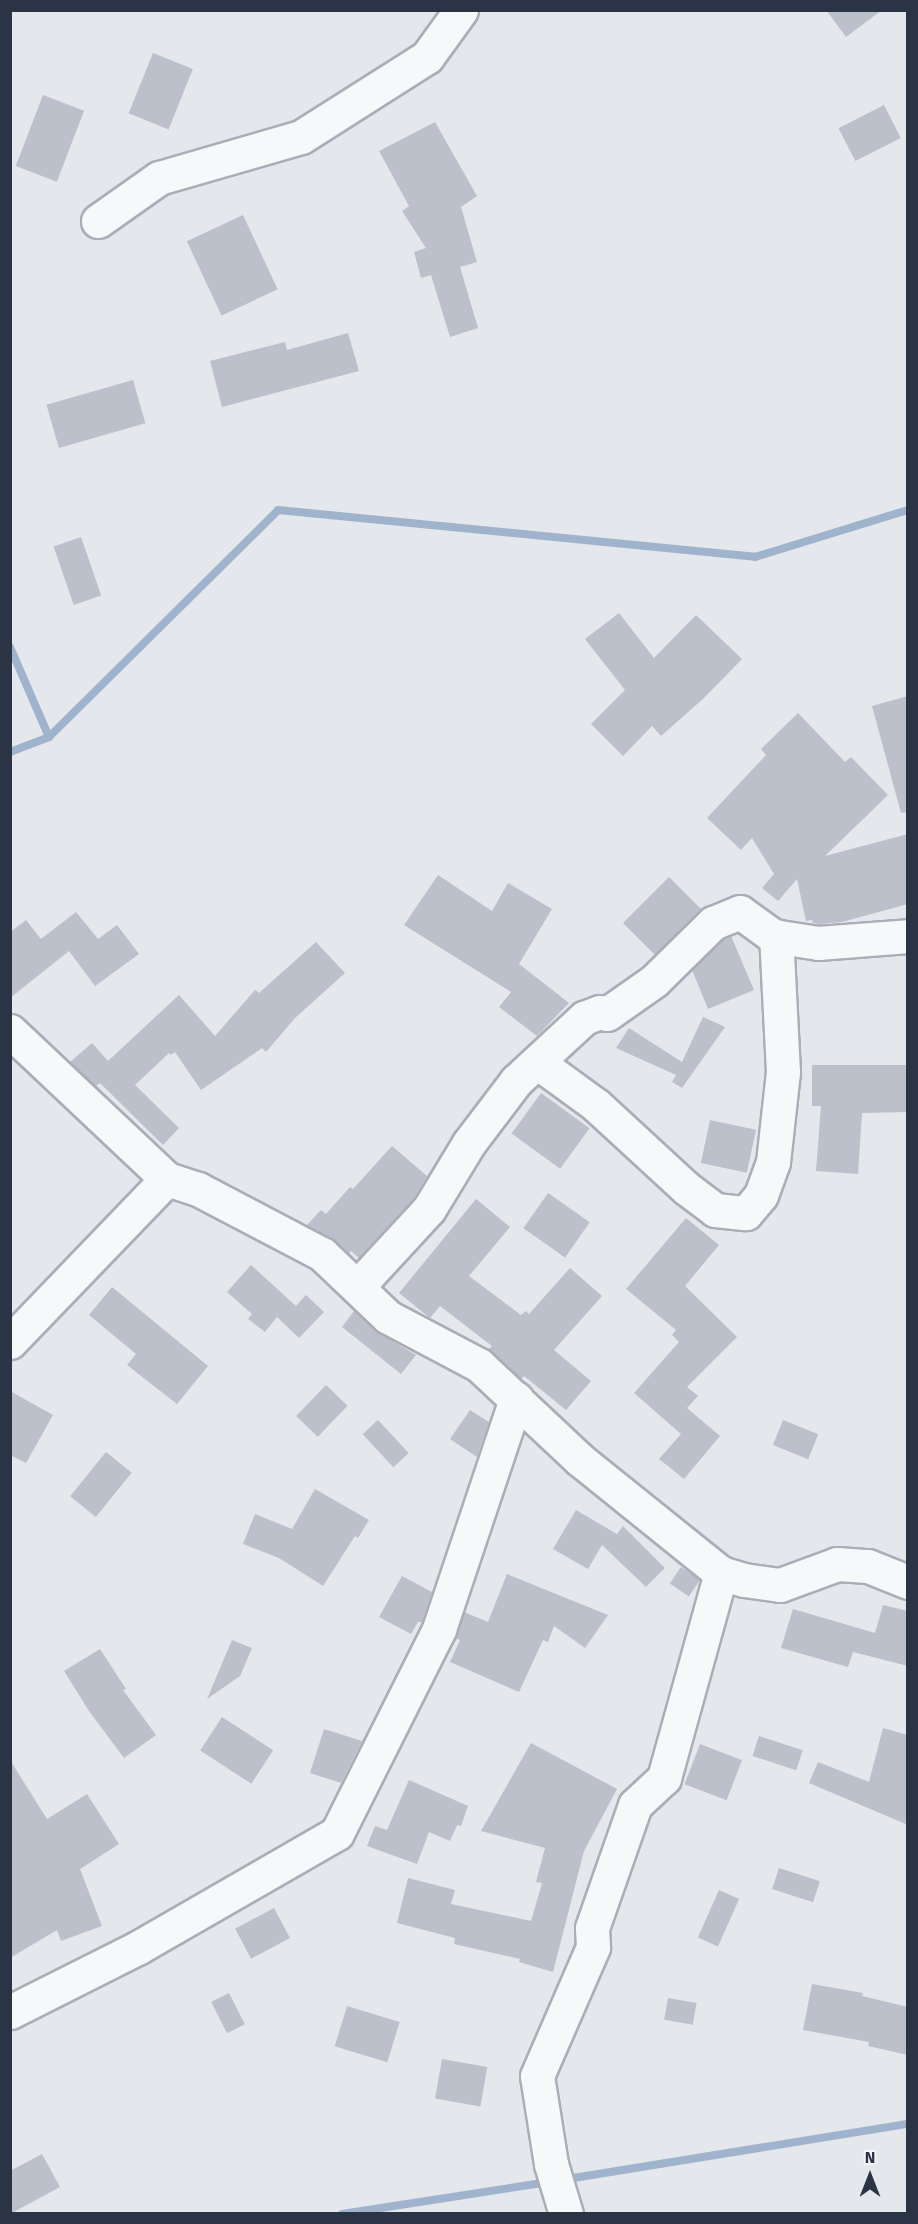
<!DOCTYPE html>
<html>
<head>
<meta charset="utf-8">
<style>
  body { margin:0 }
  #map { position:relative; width:918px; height:2224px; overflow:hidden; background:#e4e7ec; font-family:"Fira Sans",sans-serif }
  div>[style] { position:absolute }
  .stream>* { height:8px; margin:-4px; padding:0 4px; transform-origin:4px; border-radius:4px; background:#9fb4cc }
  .building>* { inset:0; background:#bbc0ca; transform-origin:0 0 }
  .roads { filter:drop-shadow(2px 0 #a9aeb7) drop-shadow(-2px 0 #a9aeb7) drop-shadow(0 2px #a9aeb7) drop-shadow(0 -2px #a9aeb7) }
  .minor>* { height:33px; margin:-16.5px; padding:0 16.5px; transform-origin:16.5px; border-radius:16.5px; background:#f7f8fa }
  span { translate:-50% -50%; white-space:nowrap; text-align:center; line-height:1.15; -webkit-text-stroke:4.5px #f4f6f9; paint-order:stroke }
  .frame { position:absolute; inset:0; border:12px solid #2b3445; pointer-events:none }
  .north { position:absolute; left:840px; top:2146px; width:60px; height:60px; -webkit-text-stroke:4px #f4f6f9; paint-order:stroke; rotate:0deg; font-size:16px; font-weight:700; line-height:24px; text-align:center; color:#2b3445 }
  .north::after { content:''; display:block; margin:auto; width:21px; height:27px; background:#2b3445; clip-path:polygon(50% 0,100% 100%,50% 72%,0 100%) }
</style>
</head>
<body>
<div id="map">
  <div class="stream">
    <i style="left:10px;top:647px;width:98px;rotate:66.6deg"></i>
    <i style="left:10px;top:752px;width:42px;rotate:-21deg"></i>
    <i style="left:49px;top:737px;width:322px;rotate:-44.7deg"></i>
    <i style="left:278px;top:510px;width:479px;rotate:5.6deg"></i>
    <i style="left:755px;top:557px;width:160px;rotate:-17.1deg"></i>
    <i style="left:561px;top:2180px;width:351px;rotate:-9.2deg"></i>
    <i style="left:342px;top:2214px;width:209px;rotate:-8.8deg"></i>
  </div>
  <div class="building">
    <i style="clip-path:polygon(826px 10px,882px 10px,846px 37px)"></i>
    <i style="left:153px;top:53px;width:43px;height:65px;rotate:22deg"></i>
    <i style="left:43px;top:95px;width:44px;height:76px;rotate:21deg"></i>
    <i style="left:884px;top:105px;width:37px;height:51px;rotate:63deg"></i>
    <i style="clip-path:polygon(435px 122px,477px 196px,461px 207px,477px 262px,460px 267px,478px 328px,450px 337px,431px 275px,421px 278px,414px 252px,426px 248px,402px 211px,409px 206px,379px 151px)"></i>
    <i style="left:243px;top:215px;width:82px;height:62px;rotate:65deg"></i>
    <i style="clip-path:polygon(348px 333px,359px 371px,222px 407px,210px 361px,285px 342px,287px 350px)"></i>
    <i style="left:133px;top:380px;width:45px;height:90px;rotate:74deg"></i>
    <i style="left:81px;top:537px;width:62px;height:29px;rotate:71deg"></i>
    <i style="clip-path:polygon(619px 613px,654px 658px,696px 615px,742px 659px,704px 698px,661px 736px,652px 726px,623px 756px,591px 724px,625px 690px,585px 639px)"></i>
    <i style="clip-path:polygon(908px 696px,908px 812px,901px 813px,872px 706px)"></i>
    <i style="clip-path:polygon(798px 713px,845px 762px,851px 757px,888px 795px,825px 856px,908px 834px,908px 904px,842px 922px,819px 924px,813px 923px,812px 920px,806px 921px,797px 879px,778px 901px,762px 888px,774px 874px,752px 838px,741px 850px,707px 818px,766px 755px,761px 749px)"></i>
    <i style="clip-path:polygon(438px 875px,492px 911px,508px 883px,552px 909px,519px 964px,569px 1003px,537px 1036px,499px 1007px,511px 992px,404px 925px)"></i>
    <i style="left:669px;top:877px;width:45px;height:65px;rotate:45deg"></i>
    <i style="clip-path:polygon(76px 912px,98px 939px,117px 925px,139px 954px,95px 986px,69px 951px,10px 998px,10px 932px,26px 920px,41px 939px)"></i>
    <i style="clip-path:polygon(731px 936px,754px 990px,708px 1009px,692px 970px,724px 939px)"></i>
    <i style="clip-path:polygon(316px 942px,345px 973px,295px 1018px,266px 1052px,262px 1048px,201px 1090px,175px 1052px,171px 1055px,169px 1053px,135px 1085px,179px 1128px,163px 1145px,100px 1083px,96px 1086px,70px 1062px,92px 1043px,108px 1061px,179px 995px,215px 1036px,255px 990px,259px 993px)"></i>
    <i style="clip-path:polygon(703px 1017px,725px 1027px,682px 1088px,672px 1082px,676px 1075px,616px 1048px,629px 1028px,682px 1062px)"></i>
    <i style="clip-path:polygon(812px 1065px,908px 1065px,908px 1112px,862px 1113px,858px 1174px,816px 1171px,821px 1106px,812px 1106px)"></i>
    <i style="left:541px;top:1093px;width:60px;height:50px;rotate:36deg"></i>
    <i style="left:710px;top:1120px;width:47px;height:44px;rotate:12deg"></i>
    <i style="clip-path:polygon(392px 1146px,427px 1176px,414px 1198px,359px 1258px,351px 1251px,349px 1254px,331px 1238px,307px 1225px,321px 1210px,326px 1214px,350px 1187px,353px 1189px)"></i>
    <i style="left:548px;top:1193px;width:51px;height:43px;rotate:35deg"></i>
    <i style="clip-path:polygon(476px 1199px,510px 1227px,469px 1276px,521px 1315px,526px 1311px,529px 1314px,570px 1268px,602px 1296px,554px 1350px,591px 1381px,566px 1410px,524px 1376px,521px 1379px,489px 1349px,492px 1346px,440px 1306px,430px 1318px,399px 1293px)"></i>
    <i style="clip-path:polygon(686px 1218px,719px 1245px,685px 1286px,737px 1337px,687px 1387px,698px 1396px,687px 1408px,720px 1436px,684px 1479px,659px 1459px,681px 1434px,634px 1393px,679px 1342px,672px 1335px,676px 1330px,626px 1289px)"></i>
    <i style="clip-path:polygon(251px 1265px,296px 1306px,306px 1295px,324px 1312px,299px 1338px,277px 1317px,265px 1332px,248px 1319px,252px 1314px,227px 1292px)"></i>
    <i style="clip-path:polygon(112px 1287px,208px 1366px,177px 1404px,127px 1365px,136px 1354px,89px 1315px)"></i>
    <i style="clip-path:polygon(354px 1311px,375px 1331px,416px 1355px,401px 1374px,342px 1327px)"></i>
    <i style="left:326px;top:1385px;width:30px;height:43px;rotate:44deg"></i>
    <i style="clip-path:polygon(10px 1391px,53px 1415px,26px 1463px,10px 1455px)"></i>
    <i style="clip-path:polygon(470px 1410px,489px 1422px,477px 1457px,450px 1439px)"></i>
    <i style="left:378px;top:1420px;width:45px;height:21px;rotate:47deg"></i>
    <i style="left:783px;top:1420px;width:38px;height:27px;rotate:22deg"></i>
    <i style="left:106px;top:1452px;width:33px;height:57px;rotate:39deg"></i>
    <i style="clip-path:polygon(315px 1489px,369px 1520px,358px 1538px,355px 1536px,323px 1586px,279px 1558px,243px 1544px,255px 1514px,292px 1529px)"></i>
    <i style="clip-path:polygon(576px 1510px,617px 1534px,623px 1526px,665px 1568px,646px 1587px,602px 1545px,588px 1569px,553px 1549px)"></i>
    <i style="left:681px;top:1567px;width:23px;height:20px;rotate:34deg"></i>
    <i style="clip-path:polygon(507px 1574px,608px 1615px,585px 1648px,554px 1626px,548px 1642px,543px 1640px,519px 1692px,450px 1662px,460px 1640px,456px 1638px,464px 1612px,488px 1622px)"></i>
    <i style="clip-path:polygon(402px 1576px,432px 1592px,422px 1622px,418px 1622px,411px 1634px,379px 1617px)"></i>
    <i style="clip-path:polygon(883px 1605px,908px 1611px,908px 1666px,853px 1652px,848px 1667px,781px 1648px,793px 1609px,875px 1633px)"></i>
    <i style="clip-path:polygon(232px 1640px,252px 1648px,240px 1676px,207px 1699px)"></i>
    <i style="clip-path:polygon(100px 1649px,126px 1689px,123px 1690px,156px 1735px,124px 1758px,89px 1711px,64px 1671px)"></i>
    <i style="left:222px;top:1717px;width:61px;height:40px;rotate:33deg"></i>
    <i style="clip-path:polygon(883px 1728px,908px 1735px,908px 1825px,809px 1783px,818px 1762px,869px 1782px)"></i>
    <i style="clip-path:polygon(324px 1729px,362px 1741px,341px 1783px,310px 1773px)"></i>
    <i style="left:759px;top:1736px;width:46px;height:21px;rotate:18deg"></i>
    <i style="clip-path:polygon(531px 1743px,617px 1789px,584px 1851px,553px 1972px,519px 1962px,520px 1959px,454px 1944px,455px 1938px,397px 1923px,408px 1878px,455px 1890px,451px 1904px,531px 1921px,542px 1883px,536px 1882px,545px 1848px,481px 1831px)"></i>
    <i style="left:700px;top:1744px;width:45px;height:43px;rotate:21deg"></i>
    <i style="clip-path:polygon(10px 1760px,47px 1819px,87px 1794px,119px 1844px,80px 1869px,102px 1926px,61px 1941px,57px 1930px,10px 1958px)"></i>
    <i style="clip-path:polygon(409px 1780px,468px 1806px,461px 1826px,457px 1825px,450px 1841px,429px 1832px,417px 1864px,367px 1846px,375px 1826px,387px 1830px)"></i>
    <i style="left:779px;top:1868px;width:43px;height:22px;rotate:18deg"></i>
    <i style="left:719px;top:1890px;width:22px;height:52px;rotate:24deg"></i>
    <i style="left:274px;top:1908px;width:34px;height:44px;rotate:62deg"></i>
    <i style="clip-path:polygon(812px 1984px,863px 1993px,862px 1996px,908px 2007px,908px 2055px,868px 2046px,869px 2042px,803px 2030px)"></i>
    <i style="left:229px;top:1993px;width:35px;height:20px;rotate:63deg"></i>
    <i style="left:668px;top:1998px;width:29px;height:22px;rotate:10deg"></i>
    <i style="left:347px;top:2006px;width:55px;height:42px;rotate:17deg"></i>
    <i style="left:442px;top:2059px;width:46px;height:40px;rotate:10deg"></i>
    <i style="clip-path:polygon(42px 2154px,60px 2187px,10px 2214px,10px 2171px)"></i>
  </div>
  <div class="roads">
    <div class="minor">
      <i style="left:98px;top:221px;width:75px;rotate:-35.2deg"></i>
      <i style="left:159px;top:178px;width:148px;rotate:-16.1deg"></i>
      <i style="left:301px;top:137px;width:149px;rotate:-32.4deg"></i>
      <i style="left:427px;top:57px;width:58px;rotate:-54.1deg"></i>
      <i style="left:10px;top:1031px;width:216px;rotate:43.3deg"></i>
      <i style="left:167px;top:1179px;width:33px;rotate:18deg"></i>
      <i style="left:198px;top:1189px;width:140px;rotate:27.7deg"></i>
      <i style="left:322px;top:1254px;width:91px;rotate:43.7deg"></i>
      <i style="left:388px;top:1317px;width:103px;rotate:27.8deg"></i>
      <i style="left:479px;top:1365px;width:137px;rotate:43.2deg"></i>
      <i style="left:579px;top:1459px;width:182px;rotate:38.8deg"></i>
      <i style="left:721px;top:1573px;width:24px;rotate:17deg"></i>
      <i style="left:744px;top:1580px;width:36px;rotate:8deg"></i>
      <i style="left:780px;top:1585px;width:61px;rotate:-20.2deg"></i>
      <i style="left:837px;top:1564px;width:31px;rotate:4deg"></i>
      <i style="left:868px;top:1566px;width:43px;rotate:21.8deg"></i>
      <i style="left:537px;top:1062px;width:73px;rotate:36.1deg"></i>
      <i style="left:596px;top:1105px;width:122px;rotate:42.7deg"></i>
      <i style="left:686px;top:1188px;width:36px;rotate:37deg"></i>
      <i style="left:715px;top:1210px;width:31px;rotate:6deg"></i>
      <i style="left:746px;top:1213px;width:23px;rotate:-50deg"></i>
      <i style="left:761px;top:1195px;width:35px;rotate:-70deg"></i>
      <i style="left:773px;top:1162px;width:91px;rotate:-83.7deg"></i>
      <i style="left:783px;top:1072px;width:136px;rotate:-92.9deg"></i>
      <i style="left:357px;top:1287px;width:106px;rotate:-47.3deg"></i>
      <i style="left:429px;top:1209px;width:77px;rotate:-58.8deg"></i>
      <i style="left:469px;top:1143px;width:78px;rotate:-52.8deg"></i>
      <i style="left:516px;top:1081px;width:93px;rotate:-42.8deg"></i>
      <i style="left:584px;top:1018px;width:17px;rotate:-21deg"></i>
      <i style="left:600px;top:1012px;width:7px;rotate:16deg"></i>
      <i style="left:607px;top:1014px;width:57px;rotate:-35.1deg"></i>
      <i style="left:654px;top:981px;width:83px;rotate:-44.5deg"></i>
      <i style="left:713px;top:923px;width:29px;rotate:-22deg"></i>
      <i style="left:740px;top:912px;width:41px;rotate:36deg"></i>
      <i style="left:773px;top:936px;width:46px;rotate:8.8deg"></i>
      <i style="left:818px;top:943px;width:90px;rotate:-4.4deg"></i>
      <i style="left:10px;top:1342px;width:226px;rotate:-46.1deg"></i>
      <i style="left:10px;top:2012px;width:144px;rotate:-26.7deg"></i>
      <i style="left:139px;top:1947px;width:228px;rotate:-29.9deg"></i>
      <i style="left:337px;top:1833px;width:228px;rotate:-63.4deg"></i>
      <i style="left:439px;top:1629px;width:243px;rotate:-71.5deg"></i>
      <i style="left:566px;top:2214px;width:52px;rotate:-106.7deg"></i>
      <i style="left:551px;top:2164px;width:89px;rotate:-99deg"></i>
      <i style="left:537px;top:2076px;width:141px;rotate:-66.5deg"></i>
      <i style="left:593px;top:1947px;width:19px;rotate:-93deg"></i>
      <i style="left:592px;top:1928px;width:130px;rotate:-70.7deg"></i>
      <i style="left:635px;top:1805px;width:40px;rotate:-43deg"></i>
      <i style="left:664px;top:1778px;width:213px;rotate:-74.5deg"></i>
    </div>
  </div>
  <div class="frame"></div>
  <div class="north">N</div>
</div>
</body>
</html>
